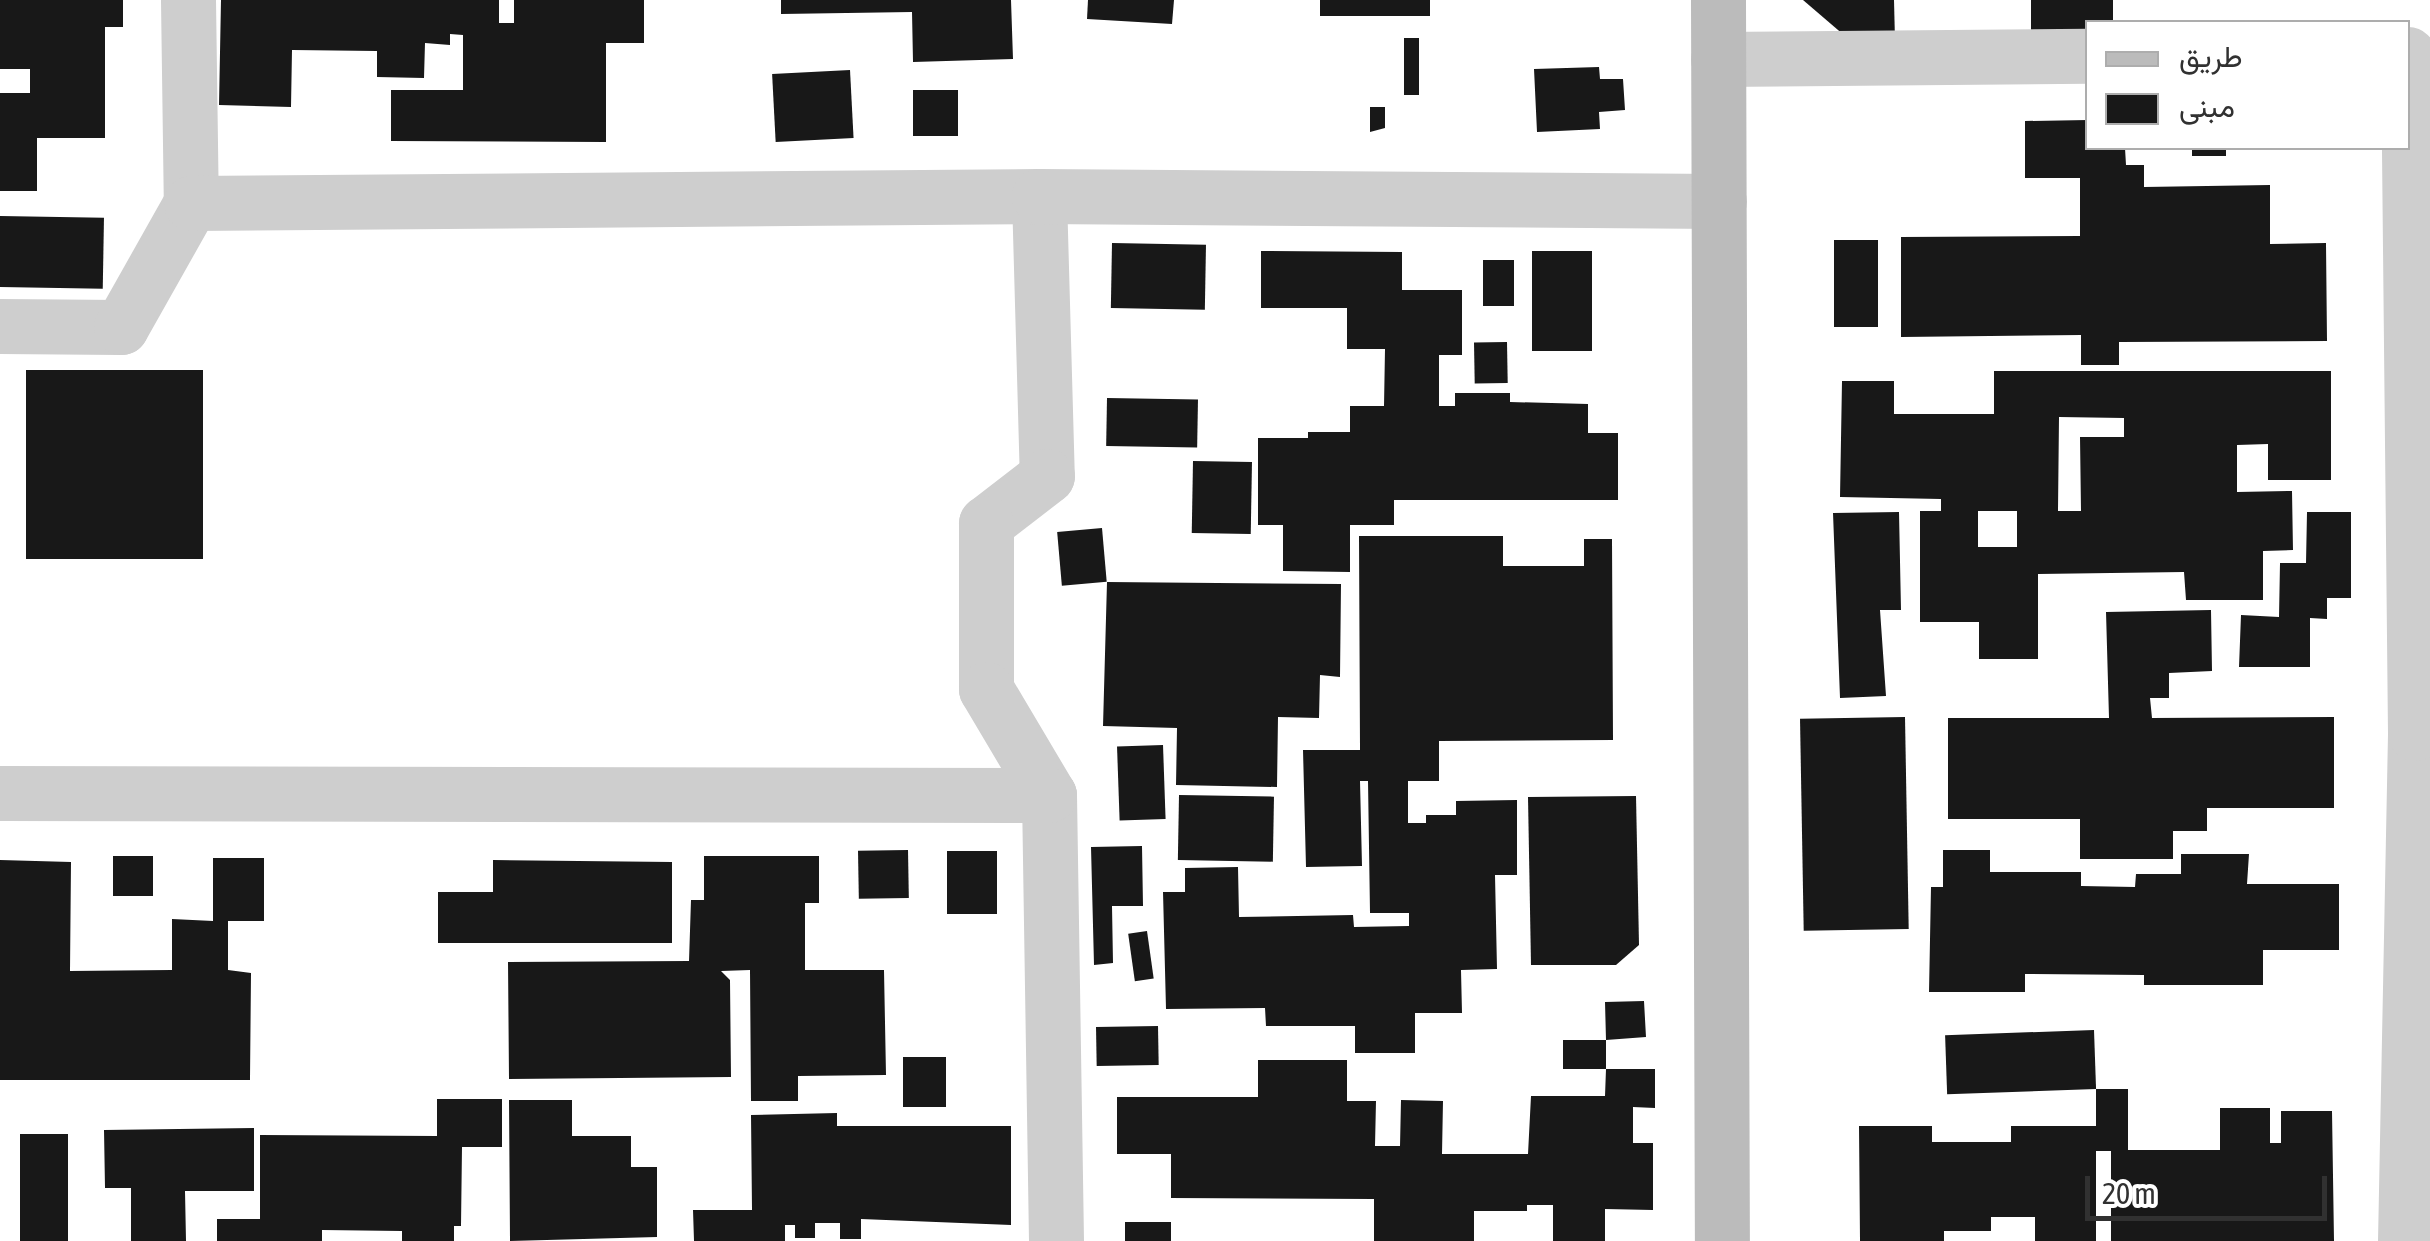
<!DOCTYPE html>
<html>
<head>
<meta charset="utf-8">
<style>
  body { margin:0 }
  #map { position:relative; width:2430px; height:1241px; overflow:hidden; background:#fff; font-family:"Asap Condensed",Vazirmatn,sans-serif }
  div>[style] { position:absolute }
  .building>* { inset:0; background:#181818; transform-origin:0 0 }
  .street>* { height:55px; margin:-27.5px; padding:0 27.5px; transform-origin:27.5px; border-radius:27.5px; background:#cecece }
  .secondary>* { height:55px; margin:-27.5px; padding:0 27.5px; transform-origin:27.5px; border-radius:27.5px; background:#bbb }
  span { translate:-50% -50%; white-space:nowrap; text-align:center; line-height:1.15; -webkit-text-stroke:10px #fff; paint-order:stroke }
  .legend { position:absolute; left:2085px; top:20px; width:325px; height:130px; box-sizing:border-box; background:#fff; border:2px solid #adadad; margin:0; padding:12px 18px; list-style:none; font-size:30px; color:#313131 }
  .legend li { display:flex; align-items:center; gap:20px; height:50px }
  .legend b { width:50px; border:2px solid #adadad }
  .scale { position:absolute; left:2085px; top:1176px; width:242px; height:45px; box-sizing:border-box; border:5px solid #313131; border-top:0; padding-left:12px; font-size:30px; line-height:35px; white-space:nowrap; color:#313131; -webkit-text-stroke:8px #fff; paint-order:stroke }
</style>
</head>
<body>
<div id="map">
  <div class="building">
    <i style="clip-path:polygon(0 0,123px 0,123px 27px,105px 27px,105px 138px,37px 138px,37px 191px,0 191px,0 93px,30px 93px,30px 69px,0 69px)"></i>
    <i style="clip-path:polygon(221px 0,499px 0,499px 23px,514px 23px,514px 0,644px 0,644px 43px,606px 43px,606px 142px,391px 141px,391px 90px,463px 90px,463px 35px,450px 34px,450px 45px,425px 43px,424px 78px,377px 77px,377px 51px,292px 50px,291px 107px,219px 105px)"></i>
    <i style="clip-path:polygon(781px 0,1011px 0,1013px 59px,913px 62px,912px 12px,781px 14px)"></i>
    <i style="clip-path:polygon(1088px 0,1174px 0,1172px 24px,1087px 19px)"></i>
    <i style="left:1320px;top:0;width:110px;height:16px"></i>
    <i style="clip-path:polygon(1803px 0,1894px 0,1895px 41px,1852px 42px)"></i>
    <i style="clip-path:polygon(2031px 0,2113px 0,2113px 22px,2088px 22px,2088px 30px,2031px 30px)"></i>
    <i style="left:1404px;top:38px;width:15px;height:57px"></i>
    <i style="clip-path:polygon(1599px 67px,1600px 79px,1623px 79px,1625px 110px,1599px 112px,1600px 129px,1537px 132px,1534px 69px)"></i>
    <i style="left:850px;top:70px;width:68px;height:78px;rotate:87deg"></i>
    <i style="left:958px;top:90px;width:46px;height:45px;rotate:90deg"></i>
    <i style="clip-path:polygon(1370px 107px,1385px 107px,1385px 128px,1370px 132px)"></i>
    <i style="clip-path:polygon(2088px 120px,2088px 148px,2125px 148px,2126px 165px,2144px 165px,2144px 187px,2270px 185px,2270px 244px,2326px 243px,2327px 341px,2119px 342px,2119px 365px,2081px 365px,2081px 335px,1901px 337px,1901px 237px,2080px 236px,2080px 178px,2025px 178px,2025px 121px)"></i>
    <i style="left:2192px;top:148px;width:34px;height:8px"></i>
    <i style="left:0;top:216px;width:104px;height:71px;rotate:1deg"></i>
    <i style="left:1834px;top:240px;width:44px;height:87px"></i>
    <i style="left:1112px;top:243px;width:94px;height:65px;rotate:1deg"></i>
    <i style="clip-path:polygon(1261px 251px,1402px 252px,1402px 290px,1462px 290px,1462px 355px,1439px 355px,1439px 406px,1455px 406px,1455px 393px,1510px 393px,1510px 402px,1588px 404px,1588px 433px,1618px 433px,1618px 500px,1394px 500px,1394px 525px,1350px 525px,1350px 572px,1283px 571px,1283px 525px,1258px 525px,1258px 438px,1308px 438px,1308px 432px,1350px 432px,1350px 406px,1384px 406px,1385px 349px,1347px 349px,1347px 308px,1261px 308px)"></i>
    <i style="left:1532px;top:251px;width:60px;height:100px"></i>
    <i style="left:1483px;top:260px;width:31px;height:46px"></i>
    <i style="left:1507px;top:342px;width:41px;height:33px;rotate:89deg"></i>
    <i style="left:203px;top:370px;width:189px;height:177px;rotate:90deg"></i>
    <i style="clip-path:polygon(evenodd,1994px 371px,2331px 371px,2331px 480px,2268px 480px,2268px 444px,2237px 445px,2237px 492px,2292px 491px,2293px 550px,2263px 551px,2263px 600px,2186px 600px,2184px 572px,2038px 574px,2038px 659px,1979px 659px,1979px 622px,1920px 622px,1920px 511px,1941px 511px,1941px 499px,1840px 497px,1842px 381px,1894px 381px,1894px 414px,1994px 414px,1994px 371px,2059px 417px,2124px 418px,2124px 437px,2080px 437px,2081px 511px,2058px 511px,2059px 417px,1994px 371px,1978px 511px,2017px 511px,2017px 547px,1978px 547px,1978px 511px)"></i>
    <i style="left:1107px;top:398px;width:91px;height:48px;rotate:1deg"></i>
    <i style="left:1193px;top:461px;width:59px;height:72px;rotate:1deg"></i>
    <i style="clip-path:polygon(1899px 512px,1901px 610px,1880px 610px,1886px 696px,1840px 698px,1833px 513px)"></i>
    <i style="clip-path:polygon(2307px 512px,2351px 512px,2351px 598px,2327px 598px,2327px 619px,2310px 618px,2310px 667px,2239px 667px,2241px 615px,2279px 617px,2280px 563px,2306px 563px)"></i>
    <i style="left:1102px;top:528px;width:54px;height:45px;rotate:85deg"></i>
    <i style="clip-path:polygon(1359px 536px,1503px 536px,1503px 566px,1584px 566px,1584px 539px,1612px 539px,1613px 740px,1439px 741px,1439px 781px,1408px 781px,1408px 823px,1426px 823px,1426px 815px,1456px 815px,1456px 801px,1517px 800px,1517px 875px,1495px 875px,1497px 969px,1461px 970px,1462px 1013px,1415px 1013px,1415px 1053px,1355px 1053px,1355px 1026px,1266px 1026px,1265px 1008px,1166px 1009px,1163px 892px,1185px 892px,1185px 868px,1238px 867px,1239px 917px,1353px 915px,1354px 927px,1409px 926px,1409px 913px,1370px 913px,1368px 781px,1360px 781px,1362px 866px,1306px 867px,1303px 750px,1360px 750px)"></i>
    <i style="clip-path:polygon(1107px 582px,1341px 584px,1340px 677px,1320px 675px,1319px 718px,1278px 717px,1277px 787px,1176px 785px,1177px 728px,1103px 726px)"></i>
    <i style="clip-path:polygon(2211px 610px,2212px 671px,2169px 673px,2169px 698px,2150px 698px,2152px 718px,2334px 717px,2334px 808px,2207px 808px,2207px 831px,2173px 831px,2173px 859px,2080px 859px,2080px 819px,1948px 819px,1948px 718px,2109px 718px,2106px 612px)"></i>
    <i style="left:1905px;top:717px;width:212px;height:105px;rotate:89deg"></i>
    <i style="left:1163px;top:745px;width:74px;height:46px;rotate:88deg"></i>
    <i style="left:1179px;top:795px;width:95px;height:65px;rotate:1deg"></i>
    <i style="clip-path:polygon(1636px 796px,1639px 945px,1616px 965px,1531px 965px,1528px 797px)"></i>
    <i style="clip-path:polygon(1142px 846px,1143px 906px,1112px 906px,1113px 963px,1094px 965px,1091px 847px)"></i>
    <i style="left:908px;top:850px;width:48px;height:50px;rotate:89deg"></i>
    <i style="clip-path:polygon(1943px 850px,1990px 850px,1990px 872px,2081px 872px,2081px 886px,2135px 887px,2136px 874px,2181px 874px,2181px 854px,2249px 854px,2247px 884px,2339px 884px,2339px 950px,2263px 950px,2263px 985px,2144px 985px,2144px 975px,2025px 974px,2025px 992px,1929px 992px,1931px 887px,1943px 887px)"></i>
    <i style="left:947px;top:851px;width:50px;height:63px"></i>
    <i style="left:113px;top:856px;width:40px;height:40px"></i>
    <i style="clip-path:polygon(704px 856px,819px 856px,819px 903px,805px 903px,805px 970px,884px 970px,886px 1075px,798px 1076px,798px 1101px,751px 1101px,750px 970px,721px 971px,730px 980px,731px 1077px,509px 1079px,508px 962px,689px 961px,691px 900px,704px 900px)"></i>
    <i style="clip-path:polygon(213px 858px,264px 858px,264px 921px,228px 921px,228px 970px,251px 973px,250px 1080px,0 1080px,0 860px,71px 862px,70px 971px,172px 970px,172px 919px,213px 921px)"></i>
    <i style="clip-path:polygon(493px 860px,672px 862px,672px 943px,438px 943px,438px 892px,493px 892px)"></i>
    <i style="left:1147px;top:931px;width:48px;height:19px;rotate:82deg"></i>
    <i style="clip-path:polygon(1644px 1001px,1646px 1037px,1606px 1040px,1606px 1069px,1563px 1069px,1563px 1040px,1606px 1040px,1605px 1002px)"></i>
    <i style="left:1158px;top:1026px;width:39px;height:62px;rotate:89deg"></i>
    <i style="left:2094px;top:1030px;width:59px;height:149px;rotate:88deg"></i>
    <i style="left:903px;top:1057px;width:43px;height:50px"></i>
    <i style="clip-path:polygon(1258px 1060px,1347px 1060px,1347px 1101px,1376px 1101px,1375px 1146px,1400px 1146px,1401px 1100px,1443px 1101px,1442px 1154px,1528px 1154px,1531px 1096px,1605px 1096px,1606px 1069px,1655px 1069px,1655px 1108px,1633px 1107px,1633px 1143px,1653px 1143px,1653px 1210px,1605px 1209px,1605px 1241px,1553px 1241px,1553px 1205px,1527px 1205px,1527px 1211px,1474px 1211px,1474px 1241px,1374px 1241px,1374px 1199px,1171px 1198px,1171px 1154px,1117px 1154px,1117px 1097px,1258px 1097px)"></i>
    <i style="clip-path:polygon(2096px 1089px,2128px 1089px,2128px 1150px,2220px 1150px,2220px 1108px,2270px 1108px,2270px 1143px,2281px 1143px,2281px 1111px,2332px 1111px,2334px 1241px,2111px 1241px,2111px 1151px,2096px 1151px,2096px 1241px,2035px 1241px,2035px 1217px,1991px 1217px,1991px 1231px,1944px 1231px,1944px 1241px,1860px 1241px,1859px 1126px,1932px 1126px,1932px 1142px,2011px 1142px,2011px 1126px,2096px 1126px)"></i>
    <i style="clip-path:polygon(437px 1099px,502px 1099px,502px 1147px,462px 1147px,461px 1226px,454px 1226px,454px 1241px,402px 1241px,402px 1231px,322px 1230px,322px 1241px,217px 1241px,217px 1219px,260px 1219px,260px 1135px,437px 1136px)"></i>
    <i style="clip-path:polygon(509px 1100px,572px 1100px,572px 1136px,631px 1136px,631px 1167px,657px 1167px,657px 1237px,510px 1241px)"></i>
    <i style="clip-path:polygon(837px 1113px,837px 1126px,1011px 1126px,1011px 1225px,861px 1219px,861px 1239px,840px 1239px,840px 1223px,815px 1223px,815px 1238px,795px 1238px,795px 1225px,785px 1225px,785px 1241px,694px 1241px,693px 1210px,752px 1210px,751px 1115px)"></i>
    <i style="clip-path:polygon(254px 1128px,254px 1191px,185px 1191px,186px 1241px,131px 1241px,131px 1188px,105px 1188px,104px 1130px)"></i>
    <i style="left:20px;top:1134px;width:48px;height:107px"></i>
    <i style="left:1171px;top:1222px;width:19px;height:46px;rotate:90deg"></i>
  </div>
  <div class="street">
    <i style="left:188px;top:0;width:203px;rotate:89.2deg"></i>
    <i style="left:1718px;top:59px;width:370px;rotate:-0.5deg"></i>
    <i style="left:1039px;top:196px;width:280px;rotate:88.4deg"></i>
    <i style="left:1047px;top:476px;width:77px;rotate:142.4deg"></i>
    <i style="left:986px;top:523px;width:166px;rotate:90deg"></i>
    <i style="left:986px;top:689px;width:123px;rotate:59.3deg"></i>
    <i style="left:1049px;top:795px;width:446px;rotate:89.1deg"></i>
    <i style="left:0;top:326px;width:121px;rotate:0.5deg"></i>
    <i style="left:121px;top:327px;width:142px;rotate:-60.6deg"></i>
    <i style="left:191px;top:203px;width:848px;rotate:-0.47deg"></i>
    <i style="left:1039px;top:196px;width:680px;rotate:0.42deg"></i>
    <i style="left:0;top:793px;width:1049px;rotate:0.11deg"></i>
    <i style="left:2405px;top:1241px;width:508px;rotate:-88.87deg"></i>
    <i style="left:2415px;top:733px;width:679px;rotate:-90.59deg"></i>
  </div>
  <div class="secondary">
    <i style="left:1718px;top:0;width:1241px;rotate:89.82deg"></i>
  </div>
  <ul class="legend">
  <li><b style="height:12px;background:#bbb"></b>طريق</li>
  <li><b style="height:28px;background:#181818"></b>مبنى</li>
  </ul>
  <div class="scale">20 m</div>
</div>
</body>
</html>
